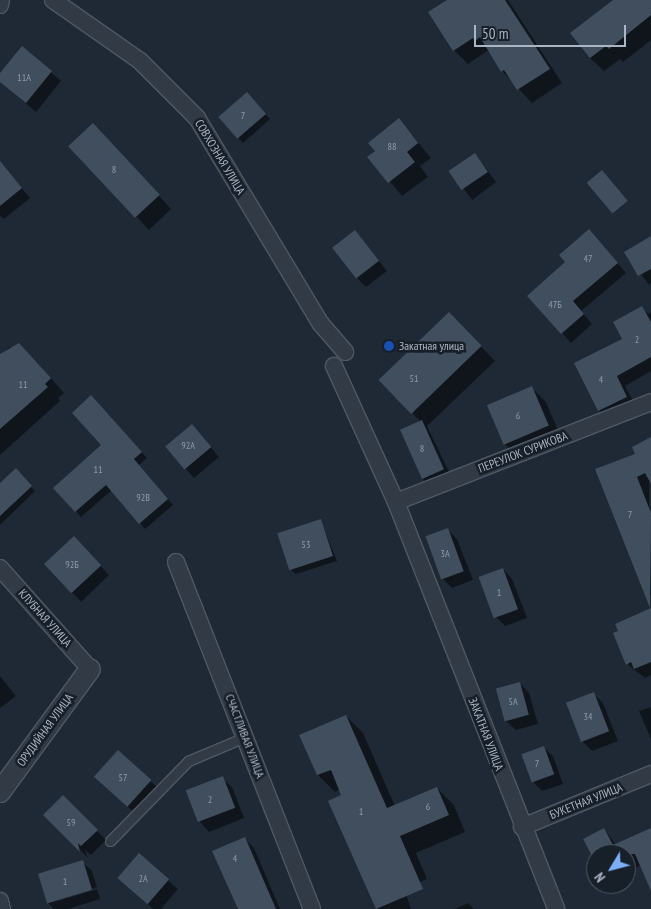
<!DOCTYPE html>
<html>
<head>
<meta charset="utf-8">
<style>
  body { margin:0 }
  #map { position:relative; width:651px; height:909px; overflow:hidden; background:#1e2935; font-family:"PT Sans Narrow",sans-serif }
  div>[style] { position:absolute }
  .shadow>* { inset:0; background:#0007; transform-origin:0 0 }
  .building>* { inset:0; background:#414e5d; transform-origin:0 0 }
  .roads { filter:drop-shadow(1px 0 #4f5864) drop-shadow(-1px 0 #4f5864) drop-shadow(0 1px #4f5864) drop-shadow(0 -1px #4f5864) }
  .service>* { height:9px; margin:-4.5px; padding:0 4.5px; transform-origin:4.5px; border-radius:4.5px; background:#323a45 }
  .minor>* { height:16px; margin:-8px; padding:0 8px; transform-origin:8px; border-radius:8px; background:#323a45 }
  .tertiary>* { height:20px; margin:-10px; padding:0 10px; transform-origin:10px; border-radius:10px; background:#323a45 }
  .dots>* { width:14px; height:14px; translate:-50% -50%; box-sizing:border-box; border:2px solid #171f29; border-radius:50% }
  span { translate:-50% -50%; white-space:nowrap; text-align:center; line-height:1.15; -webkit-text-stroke:5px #171f29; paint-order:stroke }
  .number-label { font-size:10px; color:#909baa }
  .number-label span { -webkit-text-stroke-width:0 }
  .street-label { font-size:12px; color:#abb5c3 }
  .poi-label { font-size:12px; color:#abb5c3 }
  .left { translate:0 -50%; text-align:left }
  .north { position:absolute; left:586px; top:844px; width:50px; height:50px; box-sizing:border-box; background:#171f29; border:1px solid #525b67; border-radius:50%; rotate:233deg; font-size:14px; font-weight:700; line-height:20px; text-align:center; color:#abb5c3 }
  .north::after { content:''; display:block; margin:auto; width:18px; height:22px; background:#7caff7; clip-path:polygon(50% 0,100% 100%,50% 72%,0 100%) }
  .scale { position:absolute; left:474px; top:25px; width:152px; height:22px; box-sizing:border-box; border:2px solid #abb5c3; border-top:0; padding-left:6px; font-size:15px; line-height:18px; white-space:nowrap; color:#abb5c3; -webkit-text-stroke:4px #171f29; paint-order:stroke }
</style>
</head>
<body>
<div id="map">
  <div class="shadow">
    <i style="clip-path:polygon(450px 0,508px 0,562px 83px,532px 103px,502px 71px,491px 53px,487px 51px,468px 64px,454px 50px)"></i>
    <i style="clip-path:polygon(615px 0,651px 0,651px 40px,623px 62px,620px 59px,604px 71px,590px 58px)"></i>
    <i style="clip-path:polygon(23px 48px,61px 81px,36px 112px,0 81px,0 75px)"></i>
    <i style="clip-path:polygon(251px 98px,270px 119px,243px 143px,220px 118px)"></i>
    <i style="clip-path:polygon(399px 120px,431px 158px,420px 166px,428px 177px,402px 196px,369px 157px)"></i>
    <i style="clip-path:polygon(107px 139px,171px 209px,149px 230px,70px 146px)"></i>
    <i style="left:475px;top:154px;width:35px;height:30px;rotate:53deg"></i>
    <i style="clip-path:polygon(0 162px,30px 198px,4px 219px,0 216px)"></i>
    <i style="clip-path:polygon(355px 231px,387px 271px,366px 287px,357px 278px)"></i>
    <i style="clip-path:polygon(589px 231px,626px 273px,581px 311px,592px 324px,571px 343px,529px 296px,566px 262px)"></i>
    <i style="clip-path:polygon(651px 237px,651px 283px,649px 285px,626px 253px)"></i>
    <i style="clip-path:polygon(642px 308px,648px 314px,651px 312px,651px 371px,625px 386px,636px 406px,608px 420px,599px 411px,576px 363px,624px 339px)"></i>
    <i style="clip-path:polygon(449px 314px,495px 361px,427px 426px,452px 478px,431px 487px,422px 478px,401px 430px,421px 422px,381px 380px)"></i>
    <i style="clip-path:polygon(10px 347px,33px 358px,64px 393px,58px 398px,60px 401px,0 455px,0 356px)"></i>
    <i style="clip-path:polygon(532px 388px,546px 402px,562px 440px,518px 458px,505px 444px)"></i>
    <i style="clip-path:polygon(97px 403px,147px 458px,139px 465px,173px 505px,145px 529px,112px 490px,81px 517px,55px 488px,103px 445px)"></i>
    <i style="clip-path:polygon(192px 425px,219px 457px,194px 478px,185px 468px)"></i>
    <i style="clip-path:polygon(651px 439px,649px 490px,651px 596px,644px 589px,597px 470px,637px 454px)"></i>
    <i style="clip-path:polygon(15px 470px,35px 491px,0 525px,0 485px)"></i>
    <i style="clip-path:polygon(321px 521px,337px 561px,296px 574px,291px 570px)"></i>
    <i style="clip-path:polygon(448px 530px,457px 539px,473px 580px,452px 588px,443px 579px)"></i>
    <i style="clip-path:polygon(83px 547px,109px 575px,81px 602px,46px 564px)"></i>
    <i style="clip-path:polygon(503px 569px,512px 579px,527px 618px,505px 626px,496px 617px)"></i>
    <i style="clip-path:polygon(651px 636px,651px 675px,645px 678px,627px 664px)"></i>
    <i style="clip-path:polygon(0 676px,16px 696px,0 708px)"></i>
    <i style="clip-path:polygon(520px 683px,529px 693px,538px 724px,516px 730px,506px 721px,498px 689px)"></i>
    <i style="clip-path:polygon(594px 694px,603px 703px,618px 741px,592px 751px,582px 741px,568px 704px)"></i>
    <i style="clip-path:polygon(651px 707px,651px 739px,639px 711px)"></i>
    <i style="clip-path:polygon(346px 716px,363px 733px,395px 806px,437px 788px,454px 805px,465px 832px,416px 853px,427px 879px,404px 888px,411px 909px,377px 909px,340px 789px,335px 792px,318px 775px)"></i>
    <i style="clip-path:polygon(543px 747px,553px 756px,563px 784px,542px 791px,533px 782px)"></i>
    <i style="clip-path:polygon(118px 752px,160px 790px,137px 815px,105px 786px)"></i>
    <i style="clip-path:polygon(222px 778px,232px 787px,244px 818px,209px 832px,200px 822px)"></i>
    <i style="clip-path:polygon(63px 797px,106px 840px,91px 855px,85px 850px,88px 858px,45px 815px)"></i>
    <i style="clip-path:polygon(604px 829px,616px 845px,651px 830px,651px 877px,641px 865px,626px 873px,626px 854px,596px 854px,596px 861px,585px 839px)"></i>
    <i style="clip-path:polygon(245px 839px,254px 848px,280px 909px,235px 909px,239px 907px)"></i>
    <i style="clip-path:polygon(139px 855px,178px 889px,161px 909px,153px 909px,119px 878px)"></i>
    <i style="clip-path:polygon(82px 862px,92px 871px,97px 887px,52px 903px,97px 889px,100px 899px,68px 909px,54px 909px,48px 903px)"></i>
    <i style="clip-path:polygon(468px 903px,474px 909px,455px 909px)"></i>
  </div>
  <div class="building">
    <i style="clip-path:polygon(447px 0,505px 0,550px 69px,517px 90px,504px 70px,501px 72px,480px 37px,475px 41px,473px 38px,453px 51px,428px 12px)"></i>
    <i style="clip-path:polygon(613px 0,651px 0,651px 15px,609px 49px,606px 46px,590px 58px,570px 33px)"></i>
    <i style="clip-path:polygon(22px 46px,52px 71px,26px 103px,0 82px,0 73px)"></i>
    <i style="left:247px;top:92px;width:29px;height:38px;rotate:49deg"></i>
    <i style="clip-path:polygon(399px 118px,418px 143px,407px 152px,415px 162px,388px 183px,367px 157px,375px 151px,368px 143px)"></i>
    <i style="left:93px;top:123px;width:98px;height:34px;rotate:47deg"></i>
    <i style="left:475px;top:153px;width:23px;height:32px;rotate:56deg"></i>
    <i style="clip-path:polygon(0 161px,22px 188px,0 206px)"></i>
    <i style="left:602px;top:170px;width:40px;height:20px;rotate:50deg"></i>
    <i style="clip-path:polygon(589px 229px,618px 263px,573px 301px,584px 314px,561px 334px,527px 296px,565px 262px,559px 255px)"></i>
    <i style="left:355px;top:230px;width:39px;height:29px;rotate:52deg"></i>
    <i style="clip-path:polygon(651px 236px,651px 269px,638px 276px,624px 252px)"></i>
    <i style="clip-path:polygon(642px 306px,651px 322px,651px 357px,617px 376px,627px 397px,598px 411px,574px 363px,622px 339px,613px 322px)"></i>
    <i style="left:449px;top:312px;width:47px;height:98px;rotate:46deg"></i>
    <i style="clip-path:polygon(19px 343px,51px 378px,45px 384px,48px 387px,0 429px,0 354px)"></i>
    <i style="left:532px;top:386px;width:43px;height:49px;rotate:67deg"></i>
    <i style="clip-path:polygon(91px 395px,142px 452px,134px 459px,168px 499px,139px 524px,106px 485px,75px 512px,53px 488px,101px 445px,72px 413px)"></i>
    <i style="left:422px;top:420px;width:54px;height:24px;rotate:66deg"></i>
    <i style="left:192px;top:424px;width:30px;height:35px;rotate:50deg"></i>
    <i style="clip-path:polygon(651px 437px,651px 484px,645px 473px,637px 477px,651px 513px,650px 608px,595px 469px,635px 454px,632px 447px)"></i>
    <i style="clip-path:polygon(16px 468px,32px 486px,0 516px,0 483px)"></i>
    <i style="left:321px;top:519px;width:39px;height:46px;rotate:72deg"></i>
    <i style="left:448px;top:528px;width:46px;height:24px;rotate:70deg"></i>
    <i style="left:74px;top:536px;width:40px;height:41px;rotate:47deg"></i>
    <i style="left:503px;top:568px;width:44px;height:26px;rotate:70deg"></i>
    <i style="clip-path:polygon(651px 608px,651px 662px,634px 669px,631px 662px,626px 665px,613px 633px,618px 631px,615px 624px)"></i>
    <i style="left:520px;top:682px;width:34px;height:25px;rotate:75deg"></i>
    <i style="left:594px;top:692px;width:42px;height:30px;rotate:69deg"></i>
    <i style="clip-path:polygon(346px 715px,387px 808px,437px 787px,449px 815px,400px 836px,423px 889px,376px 909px,328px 801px,341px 795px,331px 770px,317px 775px,299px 735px)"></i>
    <i style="left:544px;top:746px;width:30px;height:24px;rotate:70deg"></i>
    <i style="left:118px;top:750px;width:45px;height:36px;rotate:42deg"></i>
    <i style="left:223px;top:776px;width:34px;height:40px;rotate:69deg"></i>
    <i style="clip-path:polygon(63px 795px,98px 830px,81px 846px,78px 843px,80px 852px,43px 815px)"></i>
    <i style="clip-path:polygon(604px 828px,613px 845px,651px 828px,651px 891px,635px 854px,591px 854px,583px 839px)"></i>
    <i style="clip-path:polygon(245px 837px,276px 909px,238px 909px,212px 851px)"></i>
    <i style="left:139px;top:853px;width:40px;height:33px;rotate:41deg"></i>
    <i style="left:83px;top:860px;width:31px;height:47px;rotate:73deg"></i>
  </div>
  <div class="roads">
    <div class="service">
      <i style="left:110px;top:841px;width:112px;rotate:-45.7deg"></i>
      <i style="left:188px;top:761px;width:62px;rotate:-22.8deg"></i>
    </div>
    <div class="minor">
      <i style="left:53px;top:0;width:106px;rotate:35deg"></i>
      <i style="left:140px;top:61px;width:81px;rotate:45deg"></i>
      <i style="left:197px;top:118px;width:240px;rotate:59deg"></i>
      <i style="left:321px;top:324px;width:37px;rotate:49deg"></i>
      <i style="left:0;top:5px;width:5px;rotate:-79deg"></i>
      <i style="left:334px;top:366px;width:149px;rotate:65.5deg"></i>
      <i style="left:396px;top:502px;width:437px;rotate:68.5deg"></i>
      <i style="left:396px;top:502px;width:274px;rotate:-21.4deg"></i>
      <i style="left:176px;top:562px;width:373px;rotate:68.6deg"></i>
      <i style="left:0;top:568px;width:135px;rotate:48.3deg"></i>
      <i style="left:522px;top:827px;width:139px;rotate:-22.3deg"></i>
      <i style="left:0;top:901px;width:8px;rotate:76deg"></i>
    </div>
    <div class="tertiary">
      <i style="left:0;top:792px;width:152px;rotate:-53.8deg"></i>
    </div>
  </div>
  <div class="dots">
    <i style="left:389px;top:346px;background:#1a4fb4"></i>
  </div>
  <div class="number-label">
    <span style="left:24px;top:78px">11А</span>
    <span style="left:243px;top:116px">7</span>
    <span style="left:392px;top:147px">88</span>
    <span style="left:114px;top:170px">8</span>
    <span style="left:588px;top:259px">47</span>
    <span style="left:555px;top:305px">47Б</span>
    <span style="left:637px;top:340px">2</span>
    <span style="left:414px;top:379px">51</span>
    <span style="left:601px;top:380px">4</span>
    <span style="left:23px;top:385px">11</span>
    <span style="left:518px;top:416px">6</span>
    <span style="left:188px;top:446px">92А</span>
    <span style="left:422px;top:449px">8</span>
    <span style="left:98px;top:470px">11</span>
    <span style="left:143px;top:498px">92В</span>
    <span style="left:630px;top:515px">7</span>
    <span style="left:306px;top:545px">53</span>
    <span style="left:445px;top:554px">3А</span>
    <span style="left:72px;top:565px">92Б</span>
    <span style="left:499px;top:593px">1</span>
    <span style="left:513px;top:702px">5А</span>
    <span style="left:588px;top:717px">34</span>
    <span style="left:537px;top:764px">7</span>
    <span style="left:123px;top:778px">57</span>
    <span style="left:210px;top:800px">2</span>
    <span style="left:428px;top:807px">6</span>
    <span style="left:361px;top:812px">1</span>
    <span style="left:71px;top:823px">59</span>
    <span style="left:235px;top:859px">4</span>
    <span style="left:143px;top:879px">2А</span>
    <span style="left:65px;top:882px">1</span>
  </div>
  <div class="street-label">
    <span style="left:220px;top:157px;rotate:59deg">СОВХОЗНАЯ УЛИЦА</span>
    <span style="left:523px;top:452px;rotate:-21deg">ПЕРЕУЛОК СУРИКОВА</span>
    <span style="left:45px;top:618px;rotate:48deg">КЛУБНАЯ УЛИЦА</span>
    <span style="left:45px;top:730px;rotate:-54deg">ОРУДИЙНАЯ УЛИЦА</span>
    <span style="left:486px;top:734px;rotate:69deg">ЗАКАТНАЯ УЛИЦА</span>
    <span style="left:245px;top:736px;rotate:69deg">СЧАСТЛИВАЯ УЛИЦА</span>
    <span style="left:586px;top:801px;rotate:-22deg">БУКЕТНАЯ УЛИЦА</span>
  </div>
  <div class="poi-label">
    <span class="left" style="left:399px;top:346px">Закатная улица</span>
  </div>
  <div class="north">N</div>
  <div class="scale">50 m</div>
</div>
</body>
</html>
